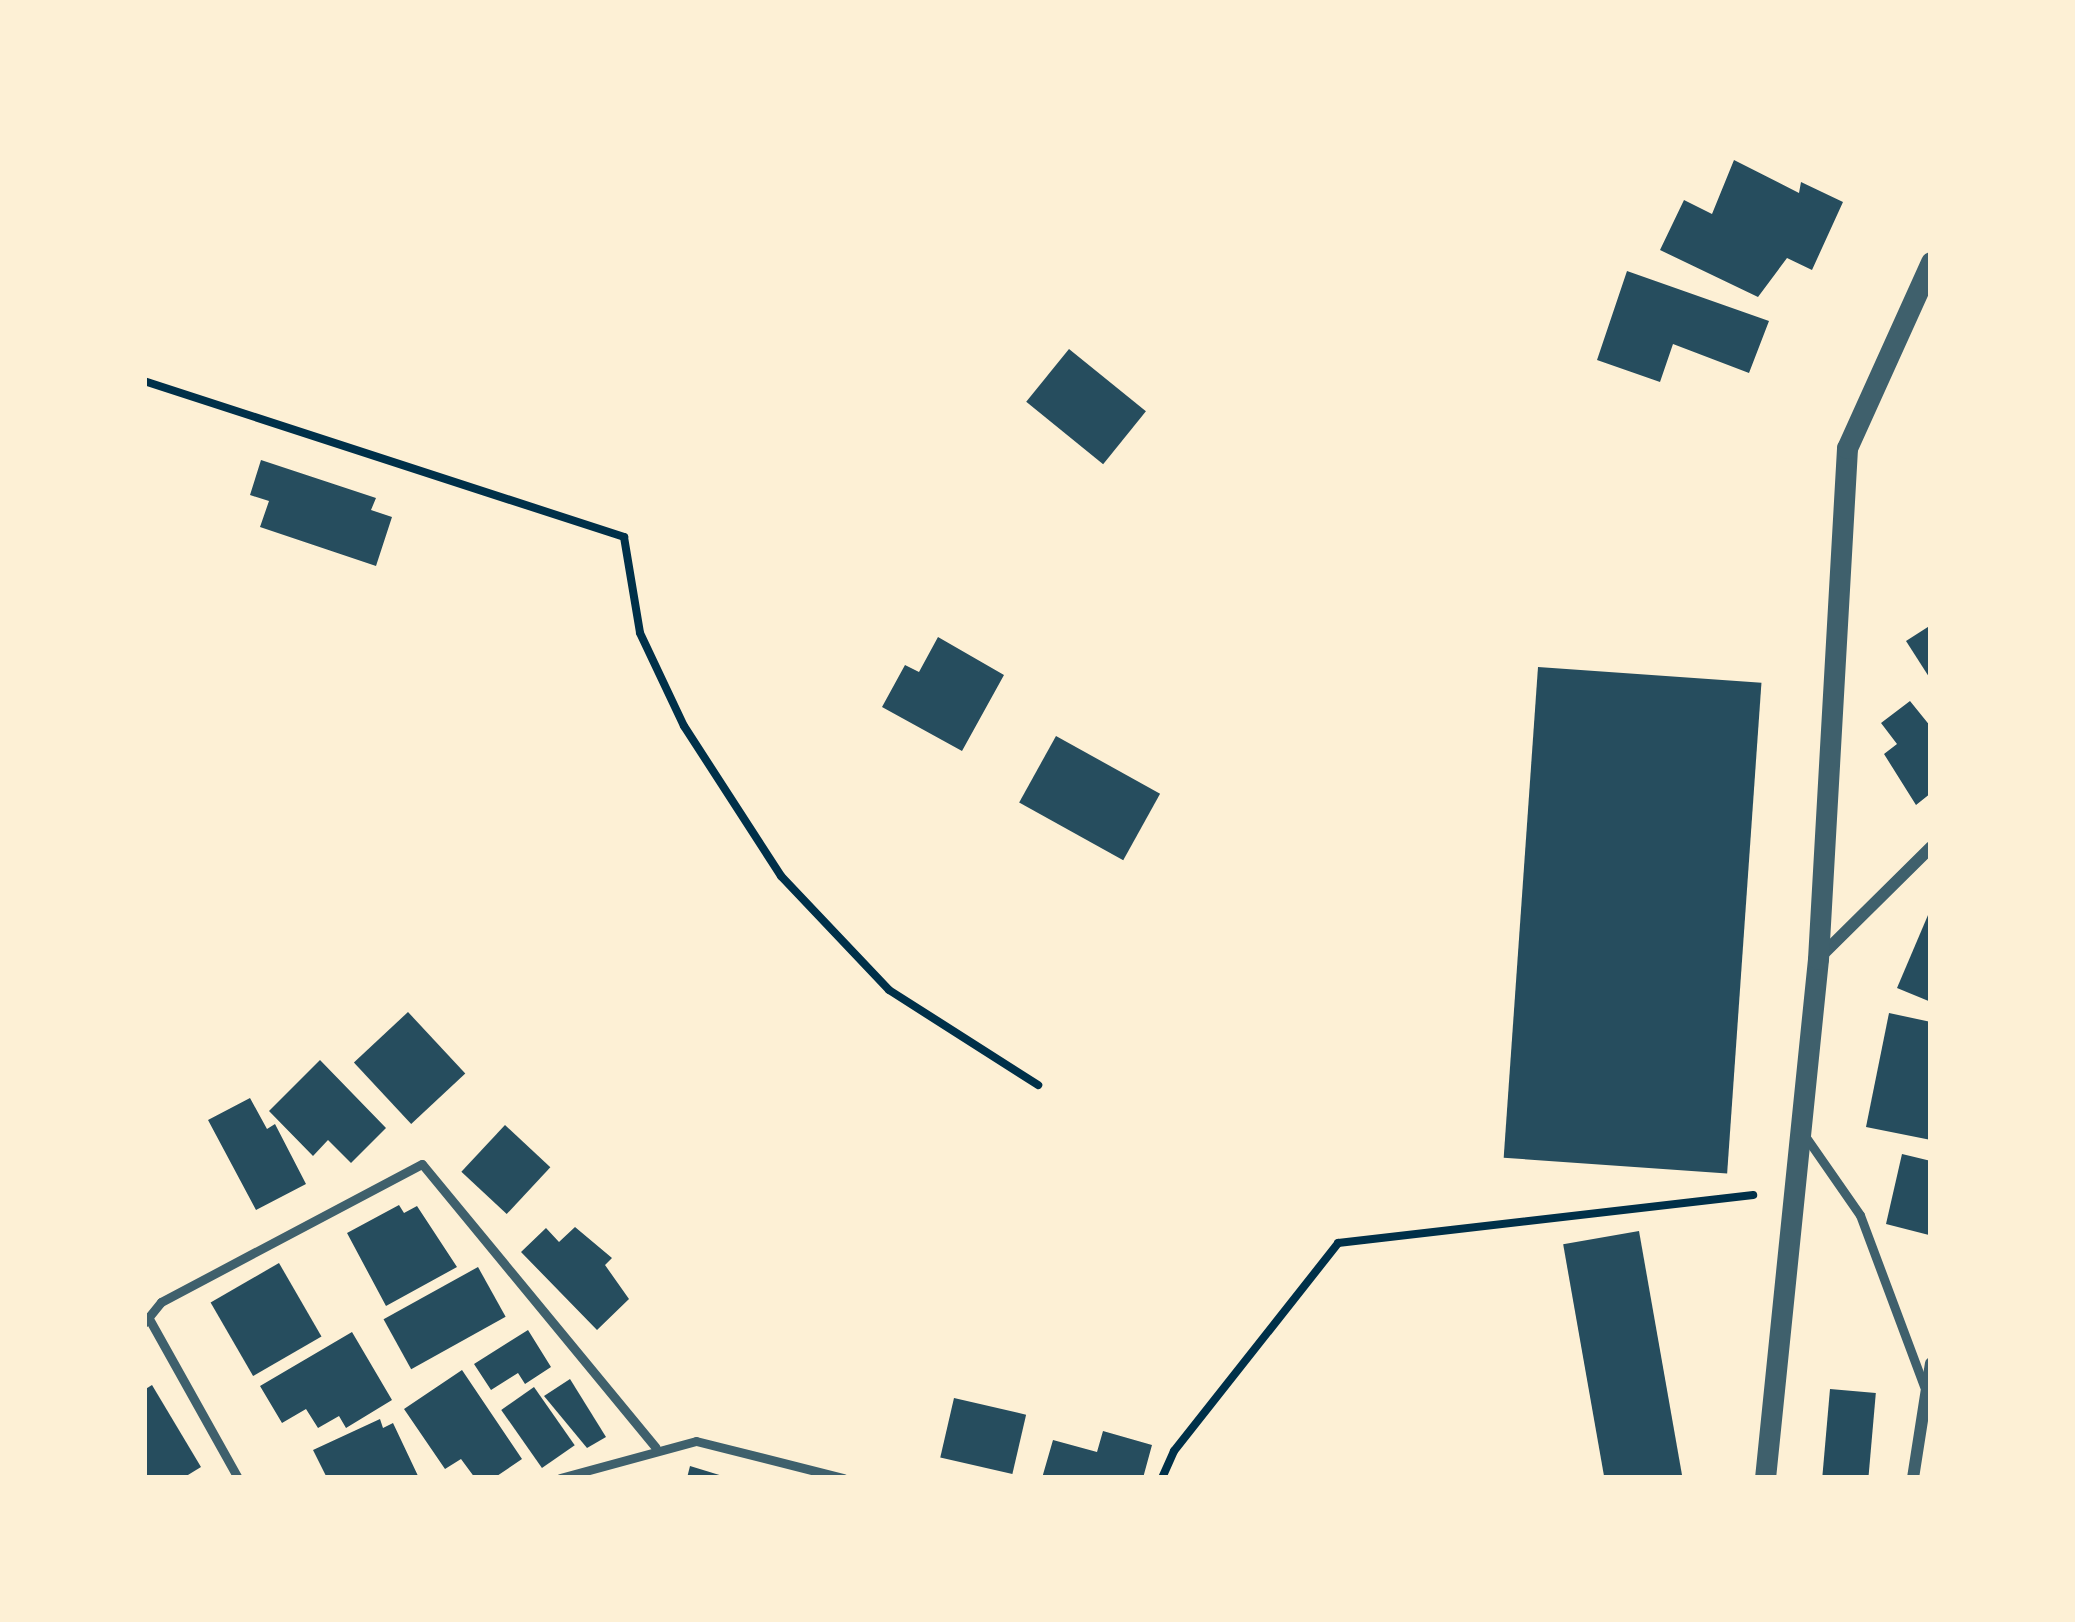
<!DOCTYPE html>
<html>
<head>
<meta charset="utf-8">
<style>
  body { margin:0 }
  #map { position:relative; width:2075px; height:1622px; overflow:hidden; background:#fdf0d5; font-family:"Public Sans",sans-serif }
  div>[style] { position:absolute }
  .building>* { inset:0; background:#264d5e; transform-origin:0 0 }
  .path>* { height:8px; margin:-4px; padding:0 4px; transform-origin:4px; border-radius:4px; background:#003049 }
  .service>* { height:9px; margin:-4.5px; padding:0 4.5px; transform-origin:4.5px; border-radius:4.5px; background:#3f606c }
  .minor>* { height:12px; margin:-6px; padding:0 6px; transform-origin:6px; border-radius:6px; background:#3f606c }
  .tertiary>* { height:21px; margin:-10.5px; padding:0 10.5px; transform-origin:10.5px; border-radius:10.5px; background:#3f606c }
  span { translate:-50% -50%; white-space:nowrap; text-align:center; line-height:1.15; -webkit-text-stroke:10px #fdf0d5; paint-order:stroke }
  .frame { position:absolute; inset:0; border:147px solid #fdf0d5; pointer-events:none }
</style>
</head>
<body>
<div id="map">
  <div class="building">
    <i style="clip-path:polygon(1734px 160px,1799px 193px,1801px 182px,1843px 202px,1812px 270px,1787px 258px,1758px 297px,1660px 250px,1684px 200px,1712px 214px)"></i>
    <i style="clip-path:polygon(1627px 271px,1769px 321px,1749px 373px,1673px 344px,1660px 382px,1597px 360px)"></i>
    <i style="left:1069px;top:349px;width:99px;height:68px;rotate:39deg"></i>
    <i style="clip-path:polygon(261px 460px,376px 498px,371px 510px,392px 517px,376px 566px,260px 527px,269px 501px,250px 495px)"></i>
    <i style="clip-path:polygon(1931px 625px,1931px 680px,1906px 641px)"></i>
    <i style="clip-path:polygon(938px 637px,1004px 675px,962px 751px,882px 707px,905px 665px,919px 672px)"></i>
    <i style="left:1538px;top:667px;width:224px;height:492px;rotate:4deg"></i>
    <i style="clip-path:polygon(1910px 701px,1931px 727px,1931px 793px,1916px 805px,1884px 754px,1897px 744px,1881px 723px)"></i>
    <i style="left:1056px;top:736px;width:119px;height:76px;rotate:29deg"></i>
    <i style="clip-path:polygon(1931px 908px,1931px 1002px,1897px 988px)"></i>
    <i style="left:408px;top:1012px;width:84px;height:74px;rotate:47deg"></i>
    <i style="clip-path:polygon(1889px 1013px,1931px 1022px,1931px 1140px,1866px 1127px)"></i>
    <i style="clip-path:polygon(320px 1060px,386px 1128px,351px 1163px,328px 1140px,313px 1156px,269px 1111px)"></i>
    <i style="clip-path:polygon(250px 1098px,267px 1129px,275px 1124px,306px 1184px,256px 1210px,208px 1120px)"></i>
    <i style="left:505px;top:1125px;width:62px;height:64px;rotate:43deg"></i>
    <i style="clip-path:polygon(1902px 1154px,1931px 1161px,1929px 1235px,1886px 1224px)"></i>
    <i style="clip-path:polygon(399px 1205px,404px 1213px,417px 1206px,457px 1267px,386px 1306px,347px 1233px)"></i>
    <i style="clip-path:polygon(575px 1227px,612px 1258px,605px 1265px,629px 1299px,597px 1330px,521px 1252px,546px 1228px,559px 1242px)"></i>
    <i style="left:1639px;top:1231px;width:251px;height:77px;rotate:80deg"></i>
    <i style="left:279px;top:1263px;width:85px;height:79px;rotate:60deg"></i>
    <i style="left:478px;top:1267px;width:57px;height:108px;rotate:61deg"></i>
    <i style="clip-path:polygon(528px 1330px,551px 1367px,525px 1384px,518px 1373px,491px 1390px,474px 1364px)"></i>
    <i style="clip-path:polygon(352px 1332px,392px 1400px,346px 1428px,339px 1416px,318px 1428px,306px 1409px,282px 1423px,260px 1386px)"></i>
    <i style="clip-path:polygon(462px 1370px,522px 1459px,494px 1478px,475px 1478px,461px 1459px,445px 1469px,404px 1409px)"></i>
    <i style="clip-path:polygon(570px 1379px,606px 1437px,587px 1448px,544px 1396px)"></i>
    <i style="clip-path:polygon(152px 1385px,201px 1467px,183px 1478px,144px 1478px,144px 1390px)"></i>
    <i style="left:534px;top:1387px;width:71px;height:40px;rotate:55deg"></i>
    <i style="left:1830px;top:1389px;width:46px;height:89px;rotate:5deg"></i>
    <i style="left:954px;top:1398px;width:74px;height:61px;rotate:13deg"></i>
    <i style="clip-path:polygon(380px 1419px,383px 1428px,393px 1423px,419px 1478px,327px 1478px,313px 1450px)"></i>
    <i style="clip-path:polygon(1103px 1431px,1152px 1445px,1143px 1478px,1042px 1478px,1053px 1440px,1097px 1452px)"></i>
    <i style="clip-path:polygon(690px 1466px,726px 1477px,726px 1478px,687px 1478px)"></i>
  </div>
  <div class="path">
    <i style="left:144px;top:381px;width:505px;rotate:18deg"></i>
    <i style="left:624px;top:537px;width:97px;rotate:80.5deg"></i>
    <i style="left:640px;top:633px;width:103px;rotate:64.7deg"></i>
    <i style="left:684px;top:726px;width:179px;rotate:57.1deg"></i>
    <i style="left:781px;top:876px;width:157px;rotate:46.5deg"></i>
    <i style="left:889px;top:990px;width:177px;rotate:32.5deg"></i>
    <i style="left:1162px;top:1478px;width:30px;rotate:-66deg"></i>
    <i style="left:1174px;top:1451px;width:265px;rotate:-51.7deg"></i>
    <i style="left:1338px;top:1243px;width:418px;rotate:-6.6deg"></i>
  </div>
  <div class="service">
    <i style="left:1803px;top:1133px;width:100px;rotate:55.2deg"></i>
    <i style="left:1860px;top:1215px;width:183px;rotate:69.5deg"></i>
    <i style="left:148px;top:1317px;width:184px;rotate:60.8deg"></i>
    <i style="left:144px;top:1323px;width:27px;rotate:-51deg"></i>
    <i style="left:161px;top:1302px;width:295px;rotate:-27.9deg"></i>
    <i style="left:422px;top:1164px;width:367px;rotate:50.5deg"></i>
    <i style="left:560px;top:1478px;width:141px;rotate:-15.2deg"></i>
    <i style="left:696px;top:1441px;width:152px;rotate:14.1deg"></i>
  </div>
  <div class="minor">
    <i style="left:1821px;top:956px;width:155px;rotate:-44.7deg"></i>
    <i style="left:1913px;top:1478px;width:116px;rotate:-81.1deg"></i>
  </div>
  <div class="tertiary">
    <i style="left:1765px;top:1478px;width:522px;rotate:-84.17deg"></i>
    <i style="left:1818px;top:959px;width:512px;rotate:-86.75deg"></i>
    <i style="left:1847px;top:448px;width:204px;rotate:-65.7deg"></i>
  </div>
  <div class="frame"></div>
</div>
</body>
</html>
